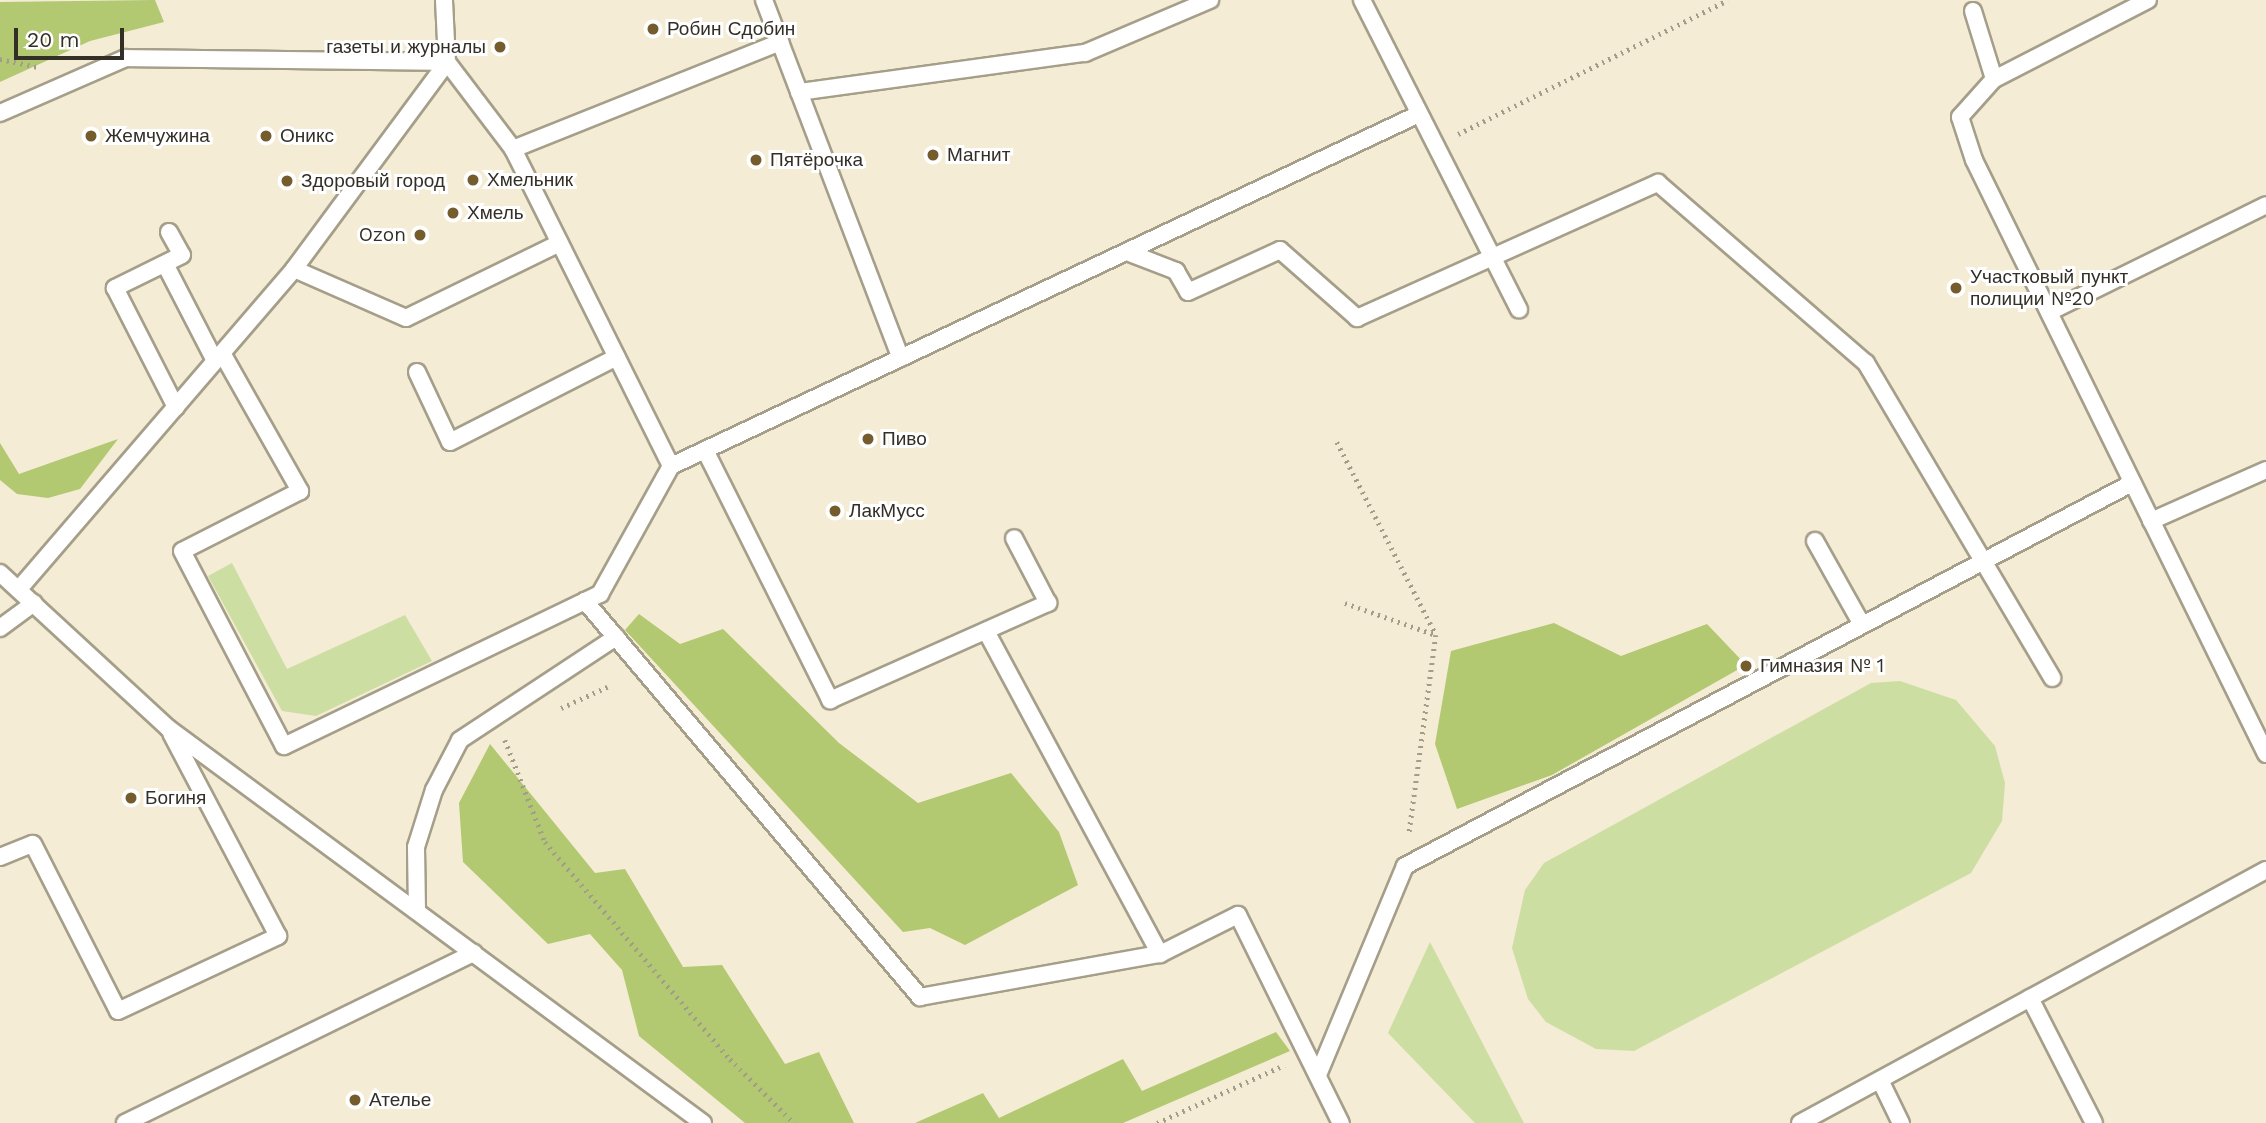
<!DOCTYPE html>
<html>
<head>
<meta charset="utf-8">
<style>
  body { margin:0 }
  #map { position:relative; width:2266px; height:1123px; overflow:hidden; background:#f4ecd5; font-family:"Work Sans",sans-serif }
  div>[style] { position:absolute }
  .green>* { inset:0; background:#cddea3 }
  .forest>* { inset:0; background:#b2c871 }
  .path>* { height:4.5px; margin-top:-2.25px; transform-origin:0; background:repeating-linear-gradient(90deg,#a29c8b 0 2px,transparent 0 7px) }
  .roads { filter:drop-shadow(2px 0 #a59e89) drop-shadow(-2px 0 #a59e89) drop-shadow(0 2px #a59e89) drop-shadow(0 -2px #a59e89) }
  .service>* { height:16px; margin:-8px; padding:0 8px; transform-origin:8px; border-radius:8px; background:#fff }
  .dots>* { width:19px; height:19px; translate:-50% -50%; box-sizing:border-box; border:4px solid #fff; border-radius:50% }
  span { translate:-50% -50%; white-space:nowrap; text-align:center; line-height:1.15; -webkit-text-stroke:6px #fff; paint-order:stroke }
  .poi-label { font-size:19px; color:#332f27 }
  .left { translate:0 -50%; text-align:left }
  .right { translate:-100% -50%; text-align:right }
  .scale { position:absolute; left:14px; top:28px; width:110px; height:32px; box-sizing:border-box; border:4px solid #332f27; border-top:0; padding-left:9px; font-size:21px; line-height:24px; white-space:nowrap; color:#332f27; -webkit-text-stroke:5px #fff; paint-order:stroke }
</style>
</head>
<body>
<div id="map">
  <div class="green">
    <i style="clip-path:polygon(232px 563px,287px 669px,405px 615px,432px 661px,316px 716px,282px 711px,208px 576px)"></i>
    <i style="clip-path:polygon(1900px 681px,1956px 700px,1995px 746px,2005px 783px,2002px 821px,1971px 873px,1634px 1051px,1596px 1049px,1546px 1022px,1528px 999px,1512px 948px,1525px 890px,1544px 863px,1871px 683px)"></i>
    <i style="clip-path:polygon(1430px 942px,1524px 1123px,1475px 1123px,1388px 1033px)"></i>
  </div>
  <div class="forest">
    <i style="clip-path:polygon(155px 0,164px 22px,90px 41px,0 82px,0 2px)"></i>
    <i style="clip-path:polygon(118px 439px,80px 489px,48px 498px,17px 494px,0 480px,0 443px,19px 474px)"></i>
    <i style="clip-path:polygon(639px 614px,680px 644px,723px 629px,839px 743px,918px 803px,1011px 773px,1059px 832px,1078px 885px,965px 945px,930px 928px,903px 932px,625px 630px)"></i>
    <i style="clip-path:polygon(1554px 623px,1621px 656px,1707px 624px,1746px 665px,1552px 775px,1457px 809px,1435px 744px,1451px 651px)"></i>
    <i style="clip-path:polygon(490px 744px,595px 873px,625px 869px,683px 967px,722px 965px,785px 1064px,819px 1052px,854px 1123px,745px 1123px,639px 1036px,622px 970px,590px 934px,548px 944px,463px 862px,459px 803px)"></i>
    <i style="clip-path:polygon(1276px 1032px,1290px 1051px,1123px 1123px,915px 1123px,983px 1093px,999px 1118px,1123px 1059px,1142px 1091px)"></i>
  </div>
  <div class="path">
    <i style="left:0;top:59px;width:38px;rotate:12deg"></i>
    <i style="left:1458px;top:134px;width:301px;rotate:-26.4deg"></i>
    <i style="left:1337px;top:442px;width:217px;rotate:62.8deg"></i>
    <i style="left:1436px;top:635px;width:201px;rotate:97.7deg"></i>
    <i style="left:1345px;top:603px;width:96px;rotate:19.4deg"></i>
    <i style="left:561px;top:708px;width:51px;rotate:-24.5deg"></i>
    <i style="left:505px;top:740px;width:110px;rotate:68.6deg"></i>
    <i style="left:545px;top:842px;width:285px;rotate:49.6deg"></i>
    <i style="left:730px;top:1059px;width:91px;rotate:45deg"></i>
    <i style="left:1157px;top:1123px;width:140px;rotate:-24.5deg"></i>
  </div>
  <div class="roads">
    <div class="service">
      <i style="left:764px;top:0;width:383px;rotate:69.1deg"></i>
      <i style="left:1362px;top:0;width:347px;rotate:63.1deg"></i>
      <i style="left:2148px;top:0;width:173px;rotate:152.8deg"></i>
      <i style="left:1994px;top:79px;width:51px;rotate:131.8deg"></i>
      <i style="left:1960px;top:117px;width:45px;rotate:72deg"></i>
      <i style="left:1974px;top:160px;width:662px;rotate:63.82deg"></i>
      <i style="left:1973px;top:11px;width:71px;rotate:72.8deg"></i>
      <i style="left:799px;top:92px;width:289px;rotate:-7.8deg"></i>
      <i style="left:1085px;top:53px;width:136px;rotate:-23deg"></i>
      <i style="left:0;top:113px;width:137px;rotate:-23.6deg"></i>
      <i style="left:126px;top:58px;width:321px;rotate:0.7deg"></i>
      <i style="left:447px;top:62px;width:109px;rotate:52.8deg"></i>
      <i style="left:513px;top:149px;width:354px;rotate:63.5deg"></i>
      <i style="left:513px;top:149px;width:288px;rotate:-21.8deg"></i>
      <i style="left:169px;top:232px;width:26px;rotate:61deg"></i>
      <i style="left:182px;top:255px;width:75px;rotate:153.8deg"></i>
      <i style="left:115px;top:288px;width:134px;rotate:62.9deg"></i>
      <i style="left:1127px;top:252px;width:53px;rotate:21.2deg"></i>
      <i style="left:1176px;top:271px;width:24px;rotate:60deg"></i>
      <i style="left:1188px;top:292px;width:101px;rotate:-24.5deg"></i>
      <i style="left:1280px;top:250px;width:103px;rotate:41.4deg"></i>
      <i style="left:1357px;top:318px;width:330px;rotate:-24.2deg"></i>
      <i style="left:1658px;top:183px;width:275px;rotate:40.9deg"></i>
      <i style="left:1866px;top:363px;width:366px;rotate:59.4deg"></i>
      <i style="left:165px;top:264px;width:109px;rotate:62.7deg"></i>
      <i style="left:294px;top:269px;width:122px;rotate:23.6deg"></i>
      <i style="left:406px;top:318px;width:171px;rotate:-26deg"></i>
      <i style="left:2049px;top:312px;width:242px;rotate:-26.2deg"></i>
      <i style="left:222px;top:353px;width:159px;rotate:60.5deg"></i>
      <i style="left:300px;top:491px;width:132px;rotate:153deg"></i>
      <i style="left:182px;top:551px;width:220px;rotate:62.4deg"></i>
      <i style="left:284px;top:746px;width:351px;rotate:-25.7deg"></i>
      <i style="left:600px;top:594px;width:146px;rotate:-61deg"></i>
      <i style="left:671px;top:466px;width:824px;rotate:-25.2deg"></i>
      <i style="left:417px;top:372px;width:77px;rotate:64.8deg"></i>
      <i style="left:450px;top:442px;width:187px;rotate:-27deg"></i>
      <i style="left:705px;top:450px;width:280px;rotate:63.4deg"></i>
      <i style="left:830px;top:700px;width:239px;rotate:-24deg"></i>
      <i style="left:1048px;top:603px;width:73px;rotate:-117.6deg"></i>
      <i style="left:2151px;top:521px;width:126px;rotate:-23.9deg"></i>
      <i style="left:1815px;top:541px;width:94px;rotate:60.7deg"></i>
      <i style="left:0;top:573px;width:229px;rotate:42.7deg"></i>
      <i style="left:168px;top:728px;width:665px;rotate:36.44deg"></i>
      <i style="left:19px;top:589px;width:422px;rotate:-49.3deg"></i>
      <i style="left:294px;top:269px;width:257px;rotate:-53.5deg"></i>
      <i style="left:447px;top:62px;width:62px;rotate:-92.8deg"></i>
      <i style="left:585px;top:601px;width:519px;rotate:49.77deg"></i>
      <i style="left:920px;top:997px;width:244px;rotate:-10.2deg"></i>
      <i style="left:0;top:628px;width:42px;rotate:-36.3deg"></i>
      <i style="left:986px;top:631px;width:367px;rotate:61.7deg"></i>
      <i style="left:1160px;top:954px;width:87px;rotate:-26.6deg"></i>
      <i style="left:1238px;top:915px;width:232px;rotate:63.7deg"></i>
      <i style="left:0;top:857px;width:35px;rotate:-22deg"></i>
      <i style="left:33px;top:844px;width:187px;rotate:63deg"></i>
      <i style="left:118px;top:1011px;width:177px;rotate:-25.1deg"></i>
      <i style="left:278px;top:936px;width:229px;rotate:-117.8deg"></i>
      <i style="left:417px;top:911px;width:64px;rotate:-90.9deg"></i>
      <i style="left:416px;top:847px;width:60px;rotate:-72.5deg"></i>
      <i style="left:434px;top:790px;width:56px;rotate:-62.5deg"></i>
      <i style="left:460px;top:740px;width:187px;rotate:-33.4deg"></i>
      <i style="left:2030px;top:998px;width:140px;rotate:62.9deg"></i>
      <i style="left:1318px;top:1075px;width:226px;rotate:-67.4deg"></i>
      <i style="left:1405px;top:866px;width:822px;rotate:-27.78deg"></i>
      <i style="left:1880px;top:1080px;width:48px;rotate:64deg"></i>
      <i style="left:125px;top:1123px;width:388px;rotate:-26deg"></i>
      <i style="left:1800px;top:1123px;width:530px;rotate:-28.5deg"></i>
    </div>
  </div>
  <div class="dots">
    <i style="left:653px;top:29px;background:#745c2c"></i>
    <i style="left:500px;top:47px;background:#745c2c"></i>
    <i style="left:91px;top:136px;background:#745c2c"></i>
    <i style="left:266px;top:136px;background:#745c2c"></i>
    <i style="left:933px;top:155px;background:#745c2c"></i>
    <i style="left:756px;top:160px;background:#745c2c"></i>
    <i style="left:473px;top:180px;background:#745c2c"></i>
    <i style="left:287px;top:181px;background:#745c2c"></i>
    <i style="left:453px;top:213px;background:#745c2c"></i>
    <i style="left:420px;top:235px;background:#745c2c"></i>
    <i style="left:1956px;top:288px;background:#745c2c"></i>
    <i style="left:868px;top:439px;background:#745c2c"></i>
    <i style="left:835px;top:511px;background:#745c2c"></i>
    <i style="left:1746px;top:666px;background:#745c2c"></i>
    <i style="left:131px;top:798px;background:#745c2c"></i>
    <i style="left:355px;top:1100px;background:#745c2c"></i>
  </div>
  <div class="poi-label">
    <span class="left" style="left:667px;top:29px">Робин Сдобин</span>
    <span class="right" style="left:486px;top:47px">газеты и журналы</span>
    <span class="left" style="left:105px;top:136px">Жемчужина</span>
    <span class="left" style="left:280px;top:136px">Оникс</span>
    <span class="left" style="left:947px;top:155px">Магнит</span>
    <span class="left" style="left:770px;top:160px">Пятёрочка</span>
    <span class="left" style="left:487px;top:180px">Хмельник</span>
    <span class="left" style="left:301px;top:181px">Здоровый город</span>
    <span class="left" style="left:467px;top:213px">Хмель</span>
    <span class="right" style="left:406px;top:235px">Ozon</span>
    <span class="left" style="left:1970px;top:288px">Участковый пункт<br>полиции №20</span>
    <span class="left" style="left:882px;top:439px">Пиво</span>
    <span class="left" style="left:849px;top:511px">ЛакМусс</span>
    <span class="left" style="left:1760px;top:666px">Гимназия № 1</span>
    <span class="left" style="left:145px;top:798px">Богиня</span>
    <span class="left" style="left:369px;top:1100px">Ателье</span>
  </div>
  <div class="scale">20 m</div>
</div>
</body>
</html>
